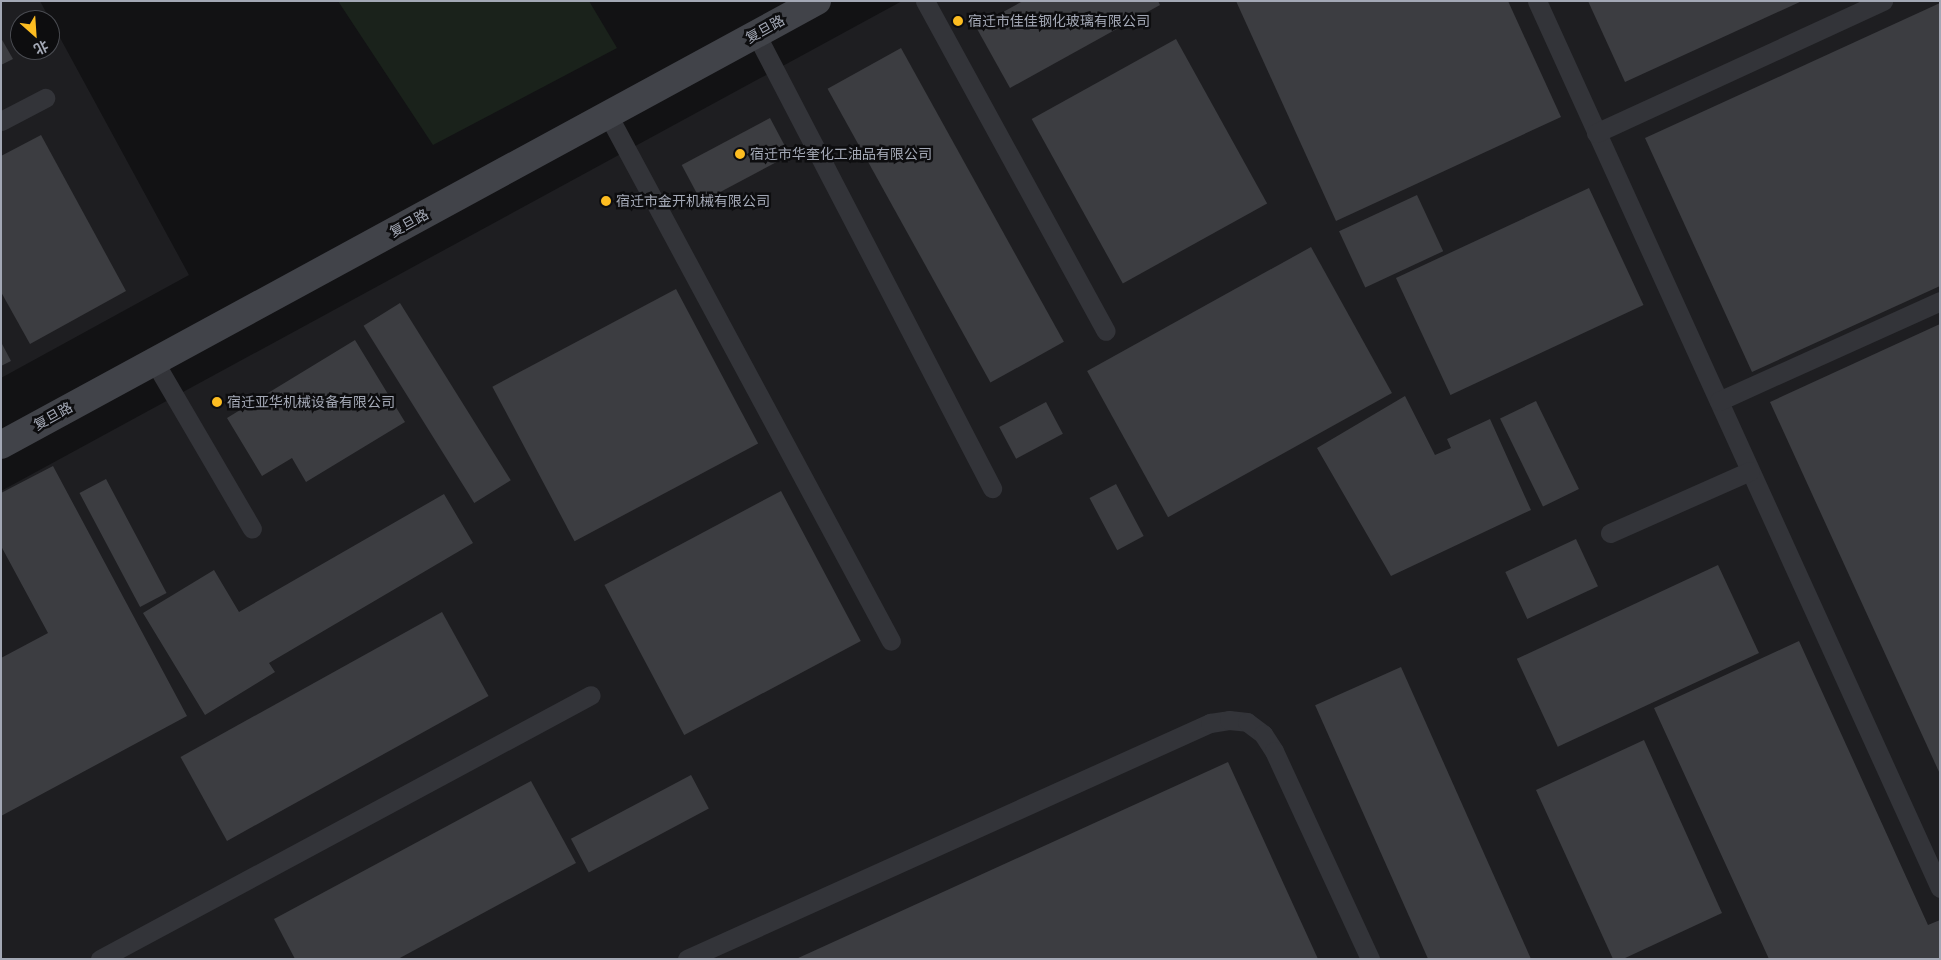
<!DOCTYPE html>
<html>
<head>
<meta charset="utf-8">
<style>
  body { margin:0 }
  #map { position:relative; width:1941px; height:960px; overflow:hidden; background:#121214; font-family:Commissioner,"Noto Sans SC",sans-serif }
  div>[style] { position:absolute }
  .built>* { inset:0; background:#1e1e21 }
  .green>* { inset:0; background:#1a221b }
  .building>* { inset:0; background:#3c3d41; transform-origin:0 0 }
  .lane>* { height:19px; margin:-9.5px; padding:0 9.5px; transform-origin:9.5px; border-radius:9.5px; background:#333439 }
  .secondary>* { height:28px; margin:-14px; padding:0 14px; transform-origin:14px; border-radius:14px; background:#414349 }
  .dots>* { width:14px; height:14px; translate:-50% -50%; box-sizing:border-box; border:2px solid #0d0d0f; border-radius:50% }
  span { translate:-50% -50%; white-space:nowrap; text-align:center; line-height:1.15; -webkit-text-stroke:5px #0d0d0f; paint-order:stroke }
  .poi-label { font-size:14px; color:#a3a8b5 }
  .left { translate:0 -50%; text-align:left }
  .street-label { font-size:14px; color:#a3a8b5 }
  .frame { position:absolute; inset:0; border:2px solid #a3a8b5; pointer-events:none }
  .north { position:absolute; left:10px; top:10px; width:50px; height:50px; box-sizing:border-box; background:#0d0d0f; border:1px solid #494b51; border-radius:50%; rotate:154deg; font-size:14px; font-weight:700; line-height:20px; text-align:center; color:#a3a8b5 }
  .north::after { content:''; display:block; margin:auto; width:18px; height:22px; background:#fdbd21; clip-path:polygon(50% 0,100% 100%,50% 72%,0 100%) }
</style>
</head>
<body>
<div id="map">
  <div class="built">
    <i style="clip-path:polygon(evenodd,1px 1px,40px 1px,189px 275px,1px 378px,1px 1px,20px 20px,50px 20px,50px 50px,20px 50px,20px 20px)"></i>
    <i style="clip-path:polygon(902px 1px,1940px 1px,1940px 959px,1px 959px,1px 491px)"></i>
  </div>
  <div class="green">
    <i style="clip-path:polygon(338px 1px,589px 1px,617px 48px,433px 145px)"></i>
  </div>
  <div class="building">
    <i style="clip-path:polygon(1023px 1px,1158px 1px,1160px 5px,1010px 88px,976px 27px)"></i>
    <i style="clip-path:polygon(1236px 1px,1508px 1px,1561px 117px,1336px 221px)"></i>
    <i style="clip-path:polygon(1588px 1px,1802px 1px,1625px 82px)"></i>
    <i style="clip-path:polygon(1940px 3px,1940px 286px,1752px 372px,1645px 138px)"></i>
    <i style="clip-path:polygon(1px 38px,13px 59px,1px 65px)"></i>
    <i style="left:1176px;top:39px;width:188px;height:165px;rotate:61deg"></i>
    <i style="left:901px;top:48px;width:336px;height:84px;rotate:61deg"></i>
    <i style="left:770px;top:118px;width:42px;height:100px;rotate:62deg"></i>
    <i style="clip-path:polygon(41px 135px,126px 291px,30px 344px,1px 292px,1px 156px)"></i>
    <i style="left:1589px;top:188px;width:129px;height:213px;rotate:65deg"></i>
    <i style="left:1417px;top:195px;width:62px;height:86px;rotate:65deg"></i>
    <i style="left:1311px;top:247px;width:167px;height:256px;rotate:61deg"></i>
    <i style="left:676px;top:289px;width:175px;height:208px;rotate:62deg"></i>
    <i style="left:400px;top:303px;width:209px;height:43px;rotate:58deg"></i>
    <i style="clip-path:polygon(1940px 324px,1940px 774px,1770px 402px)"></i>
    <i style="clip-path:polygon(355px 340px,405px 422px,306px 482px,292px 458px,262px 476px,227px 418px)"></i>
    <i style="clip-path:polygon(1px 342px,11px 361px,1px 366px)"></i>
    <i style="clip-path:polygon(1405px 396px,1435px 455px,1451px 448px,1447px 439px,1490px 419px,1531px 510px,1391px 576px,1317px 448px)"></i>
    <i style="left:1536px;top:401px;width:98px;height:40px;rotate:64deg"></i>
    <i style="left:1046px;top:402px;width:36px;height:53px;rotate:62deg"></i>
    <i style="clip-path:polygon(53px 466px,187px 716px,1px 816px,1px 658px,48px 633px,1px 546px,1px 493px)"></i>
    <i style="left:106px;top:479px;width:129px;height:30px;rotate:62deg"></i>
    <i style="left:1116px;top:484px;width:59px;height:30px;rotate:62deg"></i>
    <i style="left:781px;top:491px;width:170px;height:200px;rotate:62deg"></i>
    <i style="clip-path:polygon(444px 494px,473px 543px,269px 663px,275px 672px,205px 715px,143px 613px,214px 570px,239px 612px)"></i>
    <i style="left:1576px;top:539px;width:52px;height:78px;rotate:65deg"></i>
    <i style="left:1718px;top:565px;width:97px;height:222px;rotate:65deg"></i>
    <i style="left:442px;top:612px;width:96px;height:299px;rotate:61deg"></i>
    <i style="clip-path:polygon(1799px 641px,1928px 925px,1940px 920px,1940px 959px,1769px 959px,1654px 708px)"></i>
    <i style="left:1401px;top:667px;width:321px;height:94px;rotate:66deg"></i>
    <i style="clip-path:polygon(1644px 740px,1722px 913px,1623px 959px,1613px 959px,1536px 790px)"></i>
    <i style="clip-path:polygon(1228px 762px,1318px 959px,796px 959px)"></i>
    <i style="left:691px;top:775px;width:38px;height:136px;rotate:62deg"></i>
    <i style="clip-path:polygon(531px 781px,576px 863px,398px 959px,295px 959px,274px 919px)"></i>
  </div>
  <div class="lane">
    <i style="left:925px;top:1px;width:376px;rotate:61.3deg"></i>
    <i style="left:1537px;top:1px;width:974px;rotate:65.57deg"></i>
    <i style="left:756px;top:34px;width:512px;rotate:62.53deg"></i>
    <i style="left:608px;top:115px;width:597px;rotate:61.72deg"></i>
    <i style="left:1px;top:121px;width:50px;rotate:-27.6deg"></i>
    <i style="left:1596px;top:133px;width:316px;rotate:-24.7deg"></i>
    <i style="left:154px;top:361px;width:194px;rotate:59.7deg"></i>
    <i style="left:1719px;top:401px;width:243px;rotate:-24.3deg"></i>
    <i style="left:1610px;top:533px;width:153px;rotate:-23.9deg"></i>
    <i style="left:100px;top:959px;width:557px;rotate:-28.27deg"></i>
    <i style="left:687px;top:959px;width:574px;rotate:-24.29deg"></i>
    <i style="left:1210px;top:723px;width:19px;rotate:-9deg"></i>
    <i style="left:1229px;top:720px;width:18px;rotate:6deg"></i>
    <i style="left:1247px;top:722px;width:20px;rotate:37deg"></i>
    <i style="left:1263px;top:734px;width:20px;rotate:57deg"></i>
    <i style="left:1274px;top:751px;width:229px;rotate:65.2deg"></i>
  </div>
  <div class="secondary">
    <i style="left:1px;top:445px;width:929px;rotate:-28.55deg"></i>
  </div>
  <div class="dots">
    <i style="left:958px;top:21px;background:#fdbd21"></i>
    <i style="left:740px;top:154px;background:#fdbd21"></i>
    <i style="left:606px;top:201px;background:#fdbd21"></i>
    <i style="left:217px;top:402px;background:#fdbd21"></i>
  </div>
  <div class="poi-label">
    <span class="left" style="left:968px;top:21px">宿迁市佳佳钢化玻璃有限公司</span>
    <span class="left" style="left:750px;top:154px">宿迁市华奎化工油品有限公司</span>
    <span class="left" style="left:616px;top:201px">宿迁市金开机械有限公司</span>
    <span class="left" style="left:227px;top:402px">宿迁亚华机械设备有限公司</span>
  </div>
  <div class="street-label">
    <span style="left:765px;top:29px;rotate:-29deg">复旦路</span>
    <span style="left:409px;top:223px;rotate:-29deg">复旦路</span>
    <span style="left:53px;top:416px;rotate:-29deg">复旦路</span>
  </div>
  <div class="frame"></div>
  <div class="north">北</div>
</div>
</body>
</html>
